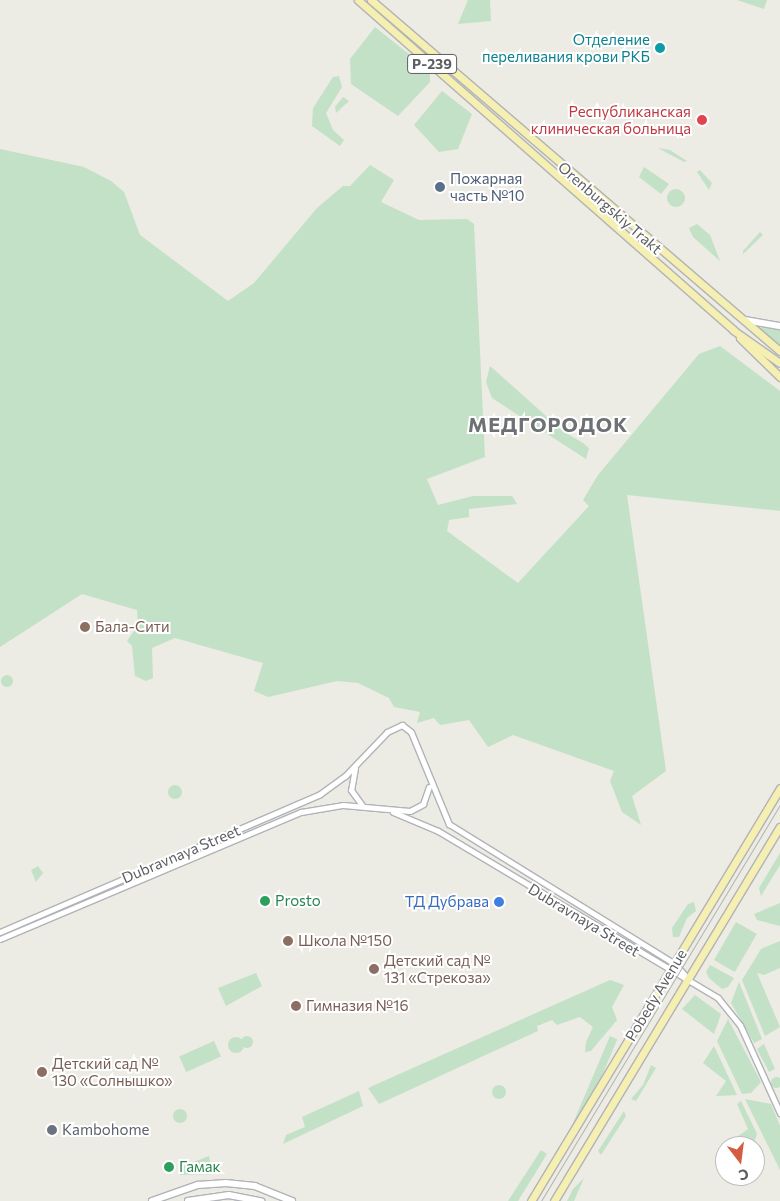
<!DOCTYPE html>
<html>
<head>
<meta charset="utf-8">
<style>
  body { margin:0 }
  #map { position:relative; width:780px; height:1201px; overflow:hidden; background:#ecebe4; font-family:Commissioner,sans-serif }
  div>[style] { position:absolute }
  .green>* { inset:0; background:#c3e1c6; transform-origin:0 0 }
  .round { border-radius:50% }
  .roads { filter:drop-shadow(1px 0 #b1b3b7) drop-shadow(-1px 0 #b1b3b7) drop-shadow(0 1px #b1b3b7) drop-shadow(0 -1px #b1b3b7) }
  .tertiary>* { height:5px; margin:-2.5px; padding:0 2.5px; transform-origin:2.5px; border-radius:2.5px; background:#fff }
  .secondary>* { height:5.5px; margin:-2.75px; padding:0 2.75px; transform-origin:2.75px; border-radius:2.75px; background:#fff }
  .primary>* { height:7px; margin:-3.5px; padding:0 3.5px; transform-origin:3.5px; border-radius:3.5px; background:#f5f0b1 }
  .tram>* { height:1px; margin:-0.5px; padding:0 0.5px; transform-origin:0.5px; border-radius:0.5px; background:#b2b2b3 }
  .dots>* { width:14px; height:14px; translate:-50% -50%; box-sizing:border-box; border:2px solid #fff; border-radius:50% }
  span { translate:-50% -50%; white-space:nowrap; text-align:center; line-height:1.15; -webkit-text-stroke:4px #fff; paint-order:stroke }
  .shield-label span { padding:1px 4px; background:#fff; border:1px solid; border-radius:4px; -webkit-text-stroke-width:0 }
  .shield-label { font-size:14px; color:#5c5e62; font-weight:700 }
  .culture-label { font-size:15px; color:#0d838f }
  .right { translate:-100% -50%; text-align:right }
  .health-label { font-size:15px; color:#be3a42 }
  .service-label { font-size:15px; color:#4e5e75 }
  .left { translate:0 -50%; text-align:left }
  .street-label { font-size:15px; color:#5c5e62 }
  .education-label { font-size:15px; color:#785e54 }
  .leisure-label { font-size:15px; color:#27864d }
  .shop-label { font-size:15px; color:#366cbe }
  .worship-label { font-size:15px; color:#5b616d }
  .district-label { font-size:20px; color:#6d7074; font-weight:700; letter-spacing:1px }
  .north { position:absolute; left:715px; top:1136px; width:50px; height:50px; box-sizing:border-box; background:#fff; border:1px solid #bebfc0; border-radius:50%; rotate:165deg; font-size:14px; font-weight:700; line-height:20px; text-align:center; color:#5c5e62 }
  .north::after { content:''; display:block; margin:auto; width:18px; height:22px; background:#d35c43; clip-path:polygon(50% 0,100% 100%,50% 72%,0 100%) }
</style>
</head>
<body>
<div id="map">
  <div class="green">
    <i style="clip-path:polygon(468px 0,490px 0,491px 21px,458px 24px)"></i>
    <i style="clip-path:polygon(737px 0,767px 0,764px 9px)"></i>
    <i style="clip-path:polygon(375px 27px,430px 71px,430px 82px,398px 116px,351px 84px,350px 59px)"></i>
    <i style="clip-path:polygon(339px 76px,342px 87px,326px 113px,333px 130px,344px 140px,340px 146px,312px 126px,313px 108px,333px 77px)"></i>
    <i style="clip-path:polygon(442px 91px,472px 114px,458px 149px,439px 152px,414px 125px)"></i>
    <i style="clip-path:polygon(343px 97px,349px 101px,336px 113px,335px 107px)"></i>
    <i style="clip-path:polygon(658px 148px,670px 150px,687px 161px,684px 162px)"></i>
    <i style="clip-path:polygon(0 149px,84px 167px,111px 181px,124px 192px,140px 235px,228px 301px,254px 283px,317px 208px,343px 186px,350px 186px,370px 165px,394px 180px,381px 202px,419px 220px,467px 219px,474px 224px,485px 457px,427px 479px,438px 505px,473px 496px,512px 496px,517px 504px,469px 509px,469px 517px,449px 520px,447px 531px,518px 583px,589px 506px,583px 500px,598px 475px,699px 354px,720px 346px,780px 391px,780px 511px,627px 495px,666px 771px,632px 796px,641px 825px,622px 812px,610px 781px,614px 771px,513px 735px,488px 747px,469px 720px,440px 725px,434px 718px,417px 723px,420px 712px,394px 707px,389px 698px,358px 683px,337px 681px,268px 697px,254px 691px,263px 663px,175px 638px,152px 648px,153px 678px,146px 681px,135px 676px,132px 646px,127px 641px,138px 625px,137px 610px,82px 594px,0 647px)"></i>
    <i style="clip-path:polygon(644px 167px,669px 184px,661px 194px,639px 177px)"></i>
    <i style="clip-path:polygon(700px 170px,712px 183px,709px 190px,697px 172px)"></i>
    <i class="round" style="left:667px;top:189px;width:18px;height:18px"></i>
    <i style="clip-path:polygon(697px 224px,710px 235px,720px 261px,693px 237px,689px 228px)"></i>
    <i style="clip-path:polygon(760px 232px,763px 235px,743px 254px,743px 251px)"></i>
    <i style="clip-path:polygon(755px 327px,780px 329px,780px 346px)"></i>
    <i style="clip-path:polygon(490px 366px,564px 432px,583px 443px,589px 448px,586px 459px,492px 398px,486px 382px)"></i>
    <i class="round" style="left:1px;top:675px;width:12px;height:12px"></i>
    <i class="round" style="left:168px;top:785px;width:14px;height:14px"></i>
    <i style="clip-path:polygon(780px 853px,780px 865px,761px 896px,759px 888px)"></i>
    <i style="clip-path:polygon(38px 866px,43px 873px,36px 882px,31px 870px)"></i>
    <i style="clip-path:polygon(694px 902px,696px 911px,687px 918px,679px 937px,673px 937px,672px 928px,688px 904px)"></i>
    <i style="clip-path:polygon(780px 903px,780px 926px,757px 920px,754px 914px)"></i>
    <i style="left:736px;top:922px;width:24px;height:44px;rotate:30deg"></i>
    <i style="clip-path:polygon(780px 941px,780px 968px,764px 975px,757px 973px,780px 1027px,765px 1036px,742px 980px,761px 949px)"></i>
    <i style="clip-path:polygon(710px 965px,734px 978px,728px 987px,722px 989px,709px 978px,706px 972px)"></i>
    <i style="clip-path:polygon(256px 973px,262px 986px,226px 1006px,218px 988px)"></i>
    <i style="clip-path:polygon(610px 980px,624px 985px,612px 1007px,617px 1020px,591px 1051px,585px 1052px,586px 1042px,593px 1027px,580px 1017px,557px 1025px,552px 1020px,537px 1026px,538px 1031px,379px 1104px,368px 1088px)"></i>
    <i style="clip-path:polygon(739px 982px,762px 1039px,754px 1043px,731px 1003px)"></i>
    <i style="clip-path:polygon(695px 995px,721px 1014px,714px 1034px,682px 1009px)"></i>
    <i style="clip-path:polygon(728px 1019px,761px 1082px,751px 1093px,742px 1094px,717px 1041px)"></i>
    <i class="round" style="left:241px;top:1036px;width:12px;height:12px"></i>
    <i style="left:610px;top:1036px;width:8px;height:102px;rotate:23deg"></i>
    <i class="round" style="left:228px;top:1037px;width:16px;height:16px"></i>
    <i style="left:214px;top:1041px;width:17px;height:38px;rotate:66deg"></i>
    <i style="clip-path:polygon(764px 1044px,775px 1069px,769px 1072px,757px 1049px)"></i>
    <i style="clip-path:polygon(714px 1046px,737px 1095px,716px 1096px,726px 1081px,703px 1063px)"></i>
    <i style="clip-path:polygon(651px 1065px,656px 1068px,636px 1101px,631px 1099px,643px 1085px)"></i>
    <i class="round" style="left:770.5px;top:1076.5px;width:11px;height:11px"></i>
    <i class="round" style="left:492px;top:1085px;width:14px;height:14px"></i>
    <i style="clip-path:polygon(359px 1091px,363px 1106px,283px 1144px,286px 1135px,305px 1127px,302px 1117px)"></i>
    <i style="clip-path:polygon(745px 1099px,771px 1104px,780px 1126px,780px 1170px)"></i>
    <i style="clip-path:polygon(741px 1101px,757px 1134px,753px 1146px,740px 1146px,737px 1137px,748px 1129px,737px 1104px)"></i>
    <i class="round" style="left:173px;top:1109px;width:14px;height:14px"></i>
    <i style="clip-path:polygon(624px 1111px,626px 1116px,601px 1155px,598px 1151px)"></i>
    <i style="clip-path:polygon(541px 1150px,547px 1154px,518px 1201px,508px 1201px)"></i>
    <i style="clip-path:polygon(209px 1156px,211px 1168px,220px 1168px,215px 1174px,180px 1175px,181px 1167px)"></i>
    <i style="clip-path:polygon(584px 1178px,574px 1201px,567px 1201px,573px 1189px)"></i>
  </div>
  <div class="roads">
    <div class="tertiary">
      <i style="left:355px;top:768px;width:22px;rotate:100deg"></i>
      <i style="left:351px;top:790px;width:19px;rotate:54deg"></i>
      <i style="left:393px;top:812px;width:49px;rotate:22.9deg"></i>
      <i style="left:438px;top:831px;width:326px;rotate:30.8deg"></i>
      <i style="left:718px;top:998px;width:35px;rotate:51deg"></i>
      <i style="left:740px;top:1025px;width:97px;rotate:65.6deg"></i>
      <i style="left:0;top:932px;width:348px;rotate:-23.3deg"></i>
      <i style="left:320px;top:794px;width:31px;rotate:-36deg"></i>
      <i style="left:345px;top:776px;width:61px;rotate:-46.3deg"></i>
      <i style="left:387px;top:732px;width:17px;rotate:-25deg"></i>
      <i style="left:402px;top:725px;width:11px;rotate:38deg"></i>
      <i style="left:411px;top:732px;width:100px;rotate:67.6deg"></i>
      <i style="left:449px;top:824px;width:266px;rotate:31.8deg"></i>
      <i style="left:675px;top:964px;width:20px;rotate:49deg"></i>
      <i style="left:0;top:939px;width:327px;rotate:-22.9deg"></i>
      <i style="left:301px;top:812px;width:43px;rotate:-9.5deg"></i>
      <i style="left:343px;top:805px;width:67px;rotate:5.1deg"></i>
      <i style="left:410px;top:811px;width:15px;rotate:-28deg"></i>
      <i style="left:423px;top:804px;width:18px;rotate:-71deg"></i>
    </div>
    <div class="secondary">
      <i style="left:745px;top:320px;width:36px;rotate:10deg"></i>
      <i style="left:152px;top:1201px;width:49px;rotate:-19.2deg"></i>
      <i style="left:198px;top:1185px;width:28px;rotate:-4deg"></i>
      <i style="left:226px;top:1183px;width:29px;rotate:6deg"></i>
      <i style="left:255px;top:1186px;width:40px;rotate:22deg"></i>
      <i style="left:188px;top:1201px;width:41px;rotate:-8.3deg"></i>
      <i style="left:229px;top:1195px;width:33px;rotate:11deg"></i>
    </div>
    <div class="primary">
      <i style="left:358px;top:0;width:500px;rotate:41.3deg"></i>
      <i style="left:733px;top:330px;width:57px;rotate:35.1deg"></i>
      <i style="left:371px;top:0;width:539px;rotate:40.64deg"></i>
      <i style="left:740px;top:338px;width:56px;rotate:44.3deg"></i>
      <i style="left:531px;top:1201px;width:482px;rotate:-58.9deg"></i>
      <i style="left:554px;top:1201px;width:437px;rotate:-58.9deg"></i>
    </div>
  </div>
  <div class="tram">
    <i style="left:541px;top:1201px;width:463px;rotate:-58.9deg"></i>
  </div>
  <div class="dots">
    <i style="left:660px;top:48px;background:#0f9aa8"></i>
    <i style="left:702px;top:120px;background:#e0444e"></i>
    <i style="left:440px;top:187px;background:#5c6f8a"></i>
    <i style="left:85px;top:627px;background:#8d6e63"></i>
    <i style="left:265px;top:901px;background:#2e9e5b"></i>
    <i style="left:499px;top:902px;background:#3f7fe0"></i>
    <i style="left:288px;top:941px;background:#8d6e63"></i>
    <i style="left:374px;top:969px;background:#8d6e63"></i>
    <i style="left:296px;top:1006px;background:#8d6e63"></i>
    <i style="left:42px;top:1072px;background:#8d6e63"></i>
    <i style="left:52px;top:1130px;background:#6b7280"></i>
    <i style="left:169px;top:1167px;background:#2e9e5b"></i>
  </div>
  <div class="shield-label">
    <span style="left:432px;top:64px">Р-239</span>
  </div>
  <div class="culture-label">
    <span class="right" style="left:650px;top:48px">Отделение<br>переливания крови РКБ</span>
  </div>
  <div class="health-label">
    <span class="right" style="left:691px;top:120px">Республиканская<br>клиническая больница</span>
  </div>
  <div class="service-label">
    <span class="left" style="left:450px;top:187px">Пожарная<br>часть №10</span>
  </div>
  <div class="street-label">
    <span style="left:610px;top:208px;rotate:41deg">Orenburgskiy Trakt</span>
    <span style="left:181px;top:854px;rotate:-23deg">Dubravnaya Street</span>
    <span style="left:584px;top:920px;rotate:31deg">Dubravnaya Street</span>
    <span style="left:656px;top:995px;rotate:-59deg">Pobedy Avenue</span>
  </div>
  <div class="education-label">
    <span class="left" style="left:95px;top:627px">Бала-Сити</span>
    <span class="left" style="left:298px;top:941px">Школа №150</span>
    <span class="left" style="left:384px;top:969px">Детский сад №<br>131 «Стрекоза»</span>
    <span class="left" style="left:306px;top:1006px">Гимназия №16</span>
    <span class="left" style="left:52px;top:1072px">Детский сад №<br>130 «Солнышко»</span>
  </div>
  <div class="leisure-label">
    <span class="left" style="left:275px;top:901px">Prosto</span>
    <span class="left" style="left:179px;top:1167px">Гамак</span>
  </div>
  <div class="shop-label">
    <span class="right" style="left:489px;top:902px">ТД Дубрава</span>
  </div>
  <div class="worship-label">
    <span class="left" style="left:62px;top:1130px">Kambohome</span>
  </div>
  <div class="district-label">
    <span style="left:548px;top:424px">МЕДГОРОДОК</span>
  </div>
  <div class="north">С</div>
</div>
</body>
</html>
